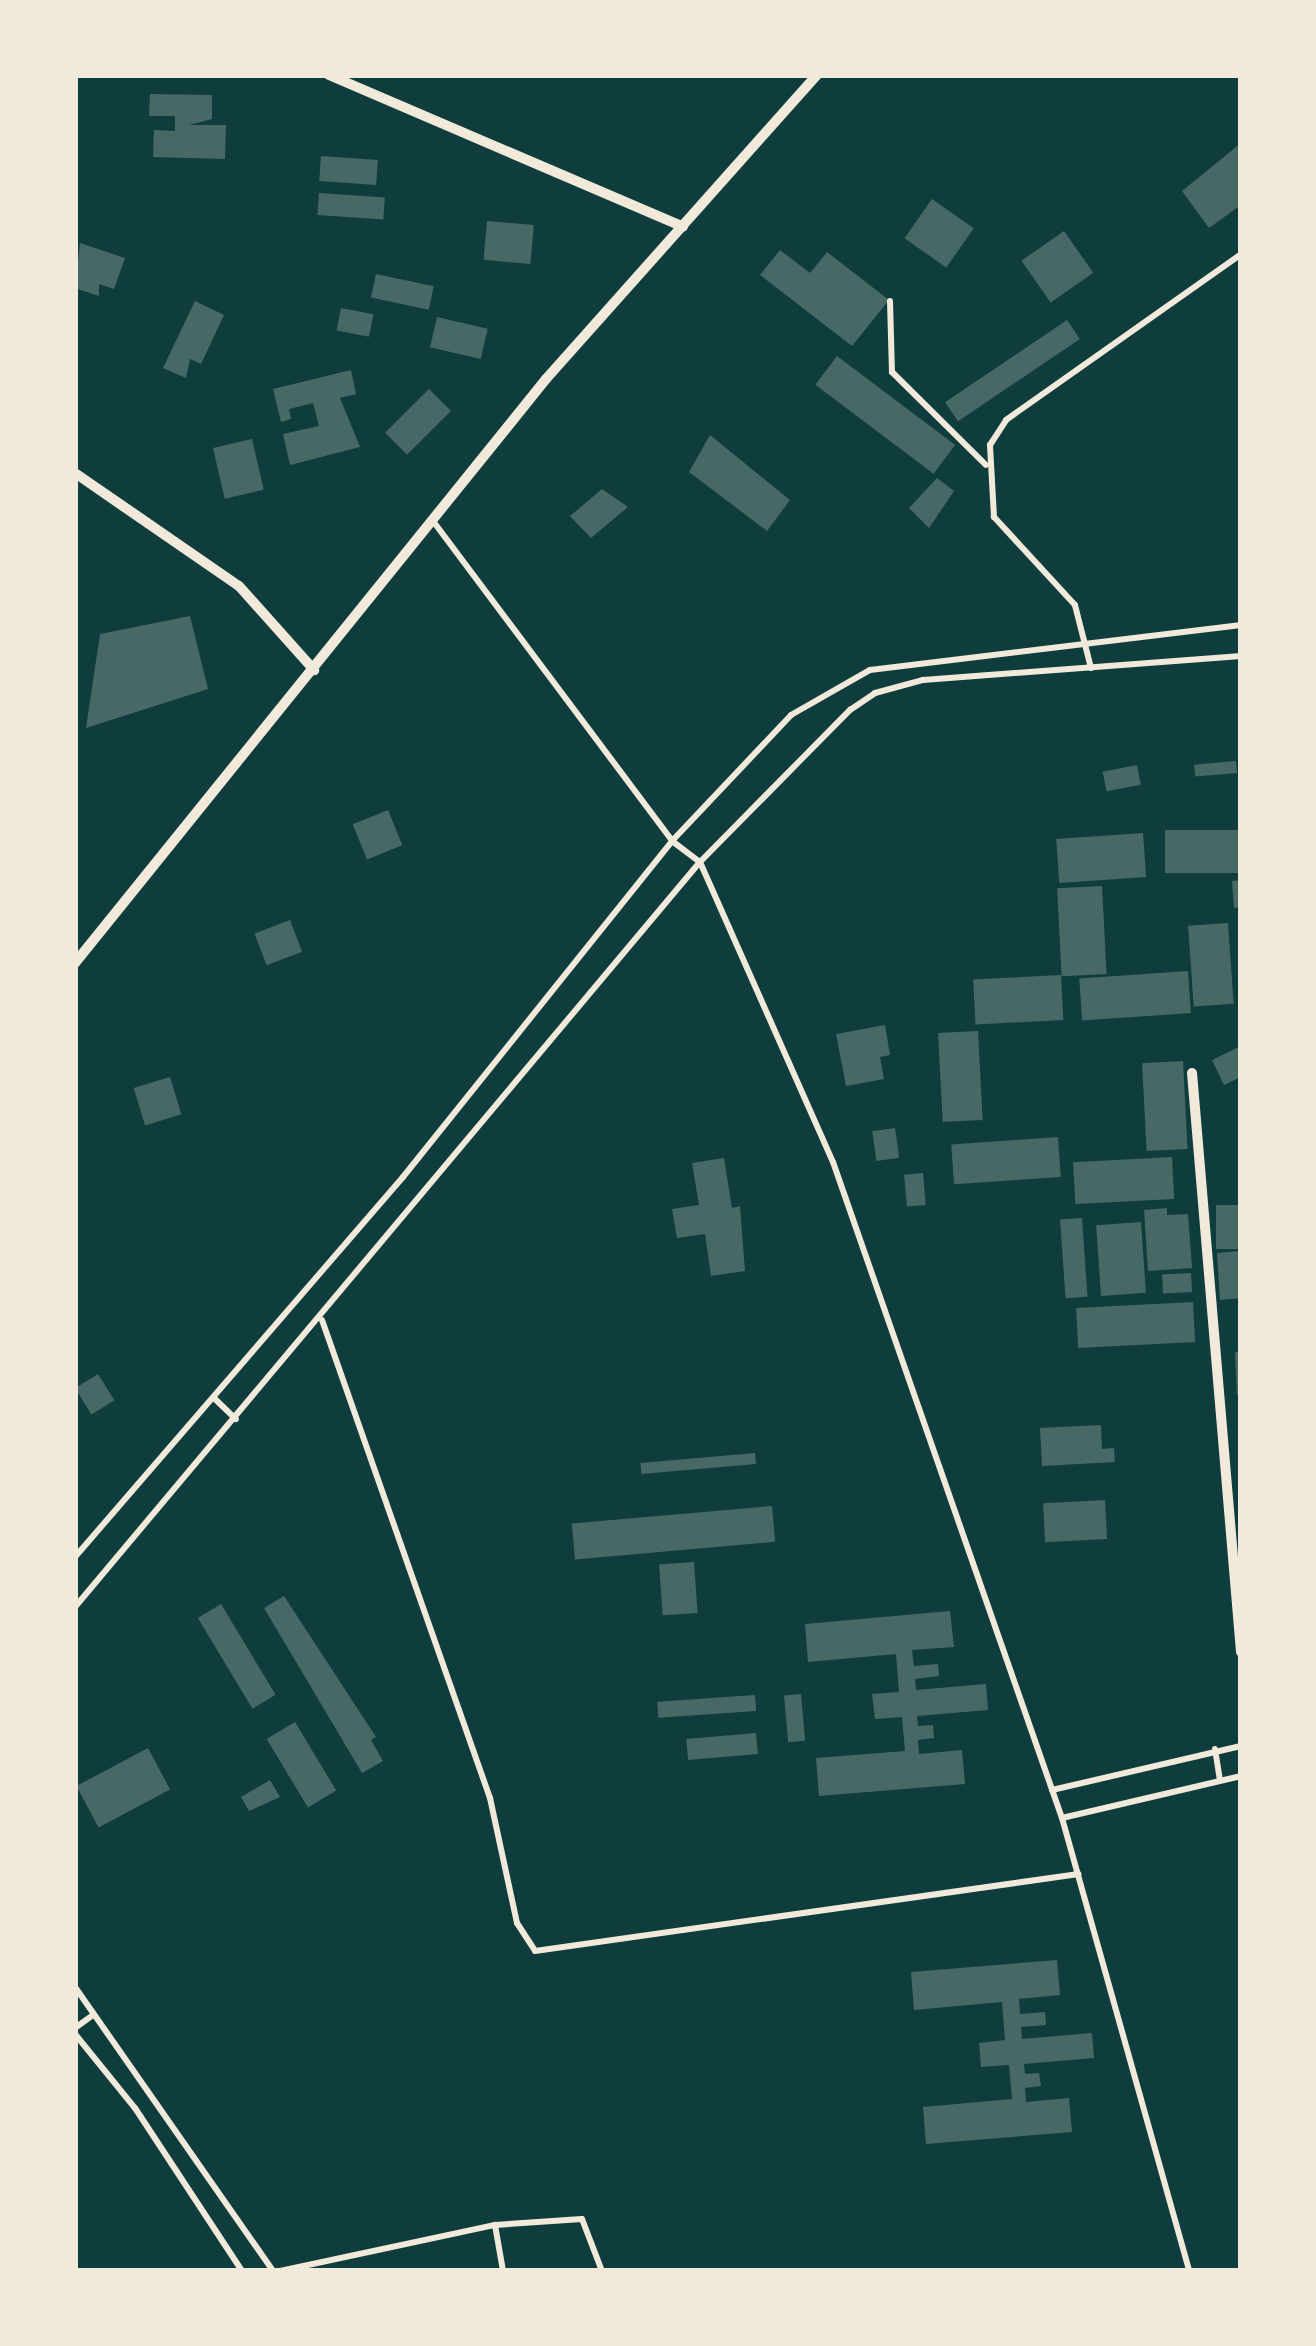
<!DOCTYPE html>
<html>
<head>
<meta charset="utf-8">
<style>
  body { margin:0 }
  #map { position:relative; width:1316px; height:2346px; overflow:hidden; background:#0f3d3e; font-family:Jost,sans-serif }
  div>[style] { position:absolute }
  .building>* { inset:0; background:#486865; transform-origin:0 0 }
  .service>* { height:6px; margin:-3px; padding:0 3px; transform-origin:3px; border-radius:3px; background:#f1e9da }
  .minor>* { height:10px; margin:-5px; padding:0 5px; transform-origin:5px; border-radius:5px; background:#f1e9da }
  span { translate:-50% -50%; white-space:nowrap; text-align:center; line-height:1.15; -webkit-text-stroke:10px #f1e9da; paint-order:stroke }
  .frame { position:absolute; inset:0; border:78px solid #f1e9da; pointer-events:none }
</style>
</head>
<body>
<div id="map">
  <div class="building">
    <i style="clip-path:polygon(150px 94px,212px 95px,212px 119px,189px 125px,226px 125px,225px 159px,153px 157px,154px 130px,175px 131px,175px 116px,149px 116px)"></i>
    <i style="clip-path:polygon(1241px 143px,1241px 205px,1209px 228px,1182px 191px)"></i>
    <i style="left:321px;top:156px;width:57px;height:25px;rotate:4deg"></i>
    <i style="left:319px;top:193px;width:66px;height:22px;rotate:4deg"></i>
    <i style="left:932px;top:199px;width:51px;height:48px;rotate:35deg"></i>
    <i style="left:487px;top:221px;width:47px;height:39px;rotate:5deg"></i>
    <i style="left:1064px;top:231px;width:51px;height:52px;rotate:55deg"></i>
    <i style="clip-path:polygon(80px 243px,125px 258px,114px 289px,99px 284px,99px 296px,75px 288px)"></i>
    <i style="clip-path:polygon(780px 250px,810px 273px,827px 252px,889px 300px,852px 346px,760px 275px)"></i>
    <i style="left:376px;top:274px;width:59px;height:24px;rotate:12deg"></i>
    <i style="clip-path:polygon(195px 301px,224px 315px,201px 364px,190px 359px,186px 378px,163px 368px)"></i>
    <i style="left:341px;top:308px;width:33px;height:23px;rotate:11deg"></i>
    <i style="left:437px;top:317px;width:52px;height:31px;rotate:13deg"></i>
    <i style="left:1067px;top:320px;width:23px;height:147px;rotate:56deg"></i>
    <i style="left:837px;top:356px;width:148px;height:36px;rotate:37deg"></i>
    <i style="clip-path:polygon(351px 370px,356px 394px,340px 398px,360px 447px,290px 465px,283px 434px,319px 426px,313px 403px,289px 409px,291px 419px,281px 422px,273px 389px)"></i>
    <i style="left:429px;top:389px;width:31px;height:62px;rotate:45deg"></i>
    <i style="clip-path:polygon(710px 435px,790px 500px,767px 531px,689px 472px)"></i>
    <i style="left:252px;top:439px;width:52px;height:40px;rotate:77deg"></i>
    <i style="clip-path:polygon(937px 478px,954px 491px,929px 528px,909px 508px)"></i>
    <i style="clip-path:polygon(602px 489px,628px 507px,591px 538px,570px 516px)"></i>
    <i style="clip-path:polygon(190px 616px,208px 689px,86px 728px,100px 634px)"></i>
    <i style="left:1236px;top:761px;width:12px;height:42px;rotate:85deg"></i>
    <i style="left:1137px;top:765px;width:20px;height:35px;rotate:79deg"></i>
    <i style="left:388px;top:810px;width:38px;height:38px;rotate:68deg"></i>
    <i style="left:1241px;top:830px;width:43px;height:76px;rotate:90deg"></i>
    <i style="left:1143px;top:833px;width:44px;height:87px;rotate:86deg"></i>
    <i style="clip-path:polygon(1241px 880px,1241px 907px,1234px 908px,1232px 881px)"></i>
    <i style="left:1102px;top:886px;width:88px;height:45px;rotate:87deg"></i>
    <i style="left:290px;top:920px;width:34px;height:38px;rotate:69deg"></i>
    <i style="left:1228px;top:923px;width:81px;height:40px;rotate:86deg"></i>
    <i style="left:1188px;top:971px;width:42px;height:109px;rotate:86deg"></i>
    <i style="left:1061px;top:975px;width:45px;height:88px;rotate:87deg"></i>
    <i style="clip-path:polygon(885px 1025px,890px 1055px,880px 1057px,884px 1079px,846px 1086px,836px 1034px)"></i>
    <i style="left:978px;top:1031px;width:89px;height:40px;rotate:87deg"></i>
    <i style="clip-path:polygon(1241px 1046px,1241px 1077px,1224px 1085px,1212px 1060px)"></i>
    <i style="left:1183px;top:1061px;width:88px;height:41px;rotate:87deg"></i>
    <i style="left:170px;top:1077px;width:39px;height:38px;rotate:73deg"></i>
    <i style="left:895px;top:1128px;width:30px;height:23px;rotate:82deg"></i>
    <i style="left:1058px;top:1137px;width:40px;height:107px;rotate:86deg"></i>
    <i style="left:1172px;top:1157px;width:42px;height:99px;rotate:87deg"></i>
    <i style="clip-path:polygon(724px 1158px,732px 1208px,740px 1206px,745px 1271px,711px 1276px,705px 1234px,677px 1238px,672px 1209px,699px 1205px,692px 1163px)"></i>
    <i style="left:923px;top:1173px;width:32px;height:19px;rotate:85deg"></i>
    <i style="left:1241px;top:1205px;width:44px;height:25px;rotate:90deg"></i>
    <i style="clip-path:polygon(1167px 1208px,1167px 1215px,1188px 1214px,1192px 1268px,1148px 1271px,1144px 1210px)"></i>
    <i style="left:1082px;top:1218px;width:79px;height:22px;rotate:86deg"></i>
    <i style="left:1141px;top:1222px;width:71px;height:45px;rotate:86deg"></i>
    <i style="clip-path:polygon(1241px 1251px,1241px 1298px,1220px 1300px,1217px 1253px)"></i>
    <i style="left:1191px;top:1273px;width:19px;height:29px;rotate:87deg"></i>
    <i style="left:1193px;top:1302px;width:40px;height:117px;rotate:87deg"></i>
    <i style="clip-path:polygon(1241px 1351px,1241px 1395px,1237px 1395px,1235px 1352px)"></i>
    <i style="left:98px;top:1374px;width:31px;height:27px;rotate:58deg"></i>
    <i style="clip-path:polygon(1101px 1425px,1102px 1449px,1114px 1448px,1115px 1462px,1042px 1466px,1040px 1428px)"></i>
    <i style="left:755px;top:1453px;width:11px;height:115px;rotate:85deg"></i>
    <i style="left:1105px;top:1500px;width:39px;height:62px;rotate:87deg"></i>
    <i style="left:772px;top:1506px;width:36px;height:201px;rotate:85deg"></i>
    <i style="left:694px;top:1562px;width:51px;height:35px;rotate:86deg"></i>
    <i style="clip-path:polygon(284px 1596px,376px 1737px,371px 1740px,383px 1761px,362px 1773px,264px 1608px)"></i>
    <i style="left:221px;top:1604px;width:106px;height:27px;rotate:59deg"></i>
    <i style="clip-path:polygon(950px 1611px,954px 1647px,912px 1650px,914px 1666px,938px 1664px,939px 1676px,915px 1679px,916px 1690px,986px 1684px,988px 1710px,917px 1716px,918px 1726px,933px 1725px,934px 1738px,918px 1740px,919px 1754px,962px 1750px,965px 1784px,819px 1796px,816px 1758px,905px 1751px,902px 1717px,875px 1719px,872px 1694px,899px 1692px,896px 1654px,808px 1662px,805px 1624px)"></i>
    <i style="left:801px;top:1694px;width:47px;height:17px;rotate:85deg"></i>
    <i style="left:755px;top:1695px;width:16px;height:98px;rotate:86deg"></i>
    <i style="left:295px;top:1722px;width:80px;height:33px;rotate:59deg"></i>
    <i style="left:756px;top:1733px;width:21px;height:70px;rotate:85deg"></i>
    <i style="left:148px;top:1748px;width:47px;height:81px;rotate:62deg"></i>
    <i style="clip-path:polygon(270px 1780px,280px 1797px,249px 1811px,241px 1797px)"></i>
    <i style="clip-path:polygon(1057px 1960px,1060px 1995px,1019px 1999px,1020px 2014px,1045px 2012px,1046px 2025px,1021px 2027px,1022px 2039px,1092px 2033px,1094px 2058px,1024px 2064px,1025px 2074px,1039px 2073px,1041px 2086px,1025px 2088px,1026px 2102px,1069px 2098px,1072px 2132px,926px 2144px,923px 2107px,1012px 2099px,1009px 2065px,981px 2067px,979px 2043px,1005px 2040px,1002px 2002px,914px 2010px,911px 1972px)"></i>
  </div>
  <div class="service">
    <i style="left:890px;top:301px;width:71px;rotate:88.4deg"></i>
    <i style="left:892px;top:372px;width:132px;rotate:44.7deg"></i>
    <i style="left:433px;top:521px;width:399px;rotate:53.2deg"></i>
    <i style="left:672px;top:841px;width:35px;rotate:37deg"></i>
    <i style="left:700px;top:862px;width:328px;rotate:66.1deg"></i>
    <i style="left:833px;top:1162px;width:695px;rotate:70.76deg"></i>
    <i style="left:1062px;top:1818px;width:470px;rotate:74.3deg"></i>
    <i style="left:1091px;top:668px;width:65px;rotate:-104.3deg"></i>
    <i style="left:1075px;top:605px;width:120px;rotate:-132.6deg"></i>
    <i style="left:994px;top:517px;width:72px;rotate:-93.2deg"></i>
    <i style="left:990px;top:445px;width:30px;rotate:-57deg"></i>
    <i style="left:1006px;top:420px;width:288px;rotate:-35.2deg"></i>
    <i style="left:322px;top:1320px;width:507px;rotate:70.64deg"></i>
    <i style="left:490px;top:1798px;width:128px;rotate:77.8deg"></i>
    <i style="left:517px;top:1923px;width:33px;rotate:57deg"></i>
    <i style="left:535px;top:1951px;width:549px;rotate:-8.06deg"></i>
    <i style="left:215px;top:1399px;width:29px;rotate:44deg"></i>
    <i style="left:75px;top:1557px;width:502px;rotate:-49.2deg"></i>
    <i style="left:403px;top:1177px;width:430px;rotate:-51.3deg"></i>
    <i style="left:672px;top:841px;width:173px;rotate:-46.6deg"></i>
    <i style="left:791px;top:715px;width:91px;rotate:-29.7deg"></i>
    <i style="left:870px;top:670px;width:374px;rotate:-6.9deg"></i>
    <i style="left:75px;top:1607px;width:972px;rotate:-50.01deg"></i>
    <i style="left:700px;top:862px;width:214px;rotate:-45.4deg"></i>
    <i style="left:850px;top:710px;width:30px;rotate:-34deg"></i>
    <i style="left:875px;top:693px;width:50px;rotate:-15.2deg"></i>
    <i style="left:923px;top:680px;width:319px;rotate:-4.3deg"></i>
    <i style="left:1215px;top:1749px;width:30px;rotate:81deg"></i>
    <i style="left:1052px;top:1790px;width:194px;rotate:-13.1deg"></i>
    <i style="left:1062px;top:1818px;width:184px;rotate:-13.2deg"></i>
    <i style="left:75px;top:1987px;width:346px;rotate:55.1deg"></i>
    <i style="left:75px;top:2028px;width:22px;rotate:-36deg"></i>
    <i style="left:75px;top:2034px;width:95px;rotate:51deg"></i>
    <i style="left:135px;top:2108px;width:195px;rotate:56.7deg"></i>
    <i style="left:495px;top:2225px;width:87px;rotate:-3.9deg"></i>
    <i style="left:582px;top:2219px;width:56px;rotate:69deg"></i>
    <i style="left:280px;top:2271px;width:220px;rotate:-12.1deg"></i>
    <i style="left:495px;top:2225px;width:47px;rotate:80.1deg"></i>
  </div>
  <div class="minor">
    <i style="left:329px;top:75px;width:385px;rotate:23.2deg"></i>
    <i style="left:75px;top:473px;width:199px;rotate:34.6deg"></i>
    <i style="left:239px;top:586px;width:113px;rotate:48.2deg"></i>
    <i style="left:75px;top:963px;width:750px;rotate:-51.11deg"></i>
    <i style="left:546px;top:379px;width:407px;rotate:-48.3deg"></i>
    <i style="left:1192px;top:1073px;width:581px;rotate:85.16deg"></i>
  </div>
  <div class="frame"></div>
</div>
</body>
</html>
